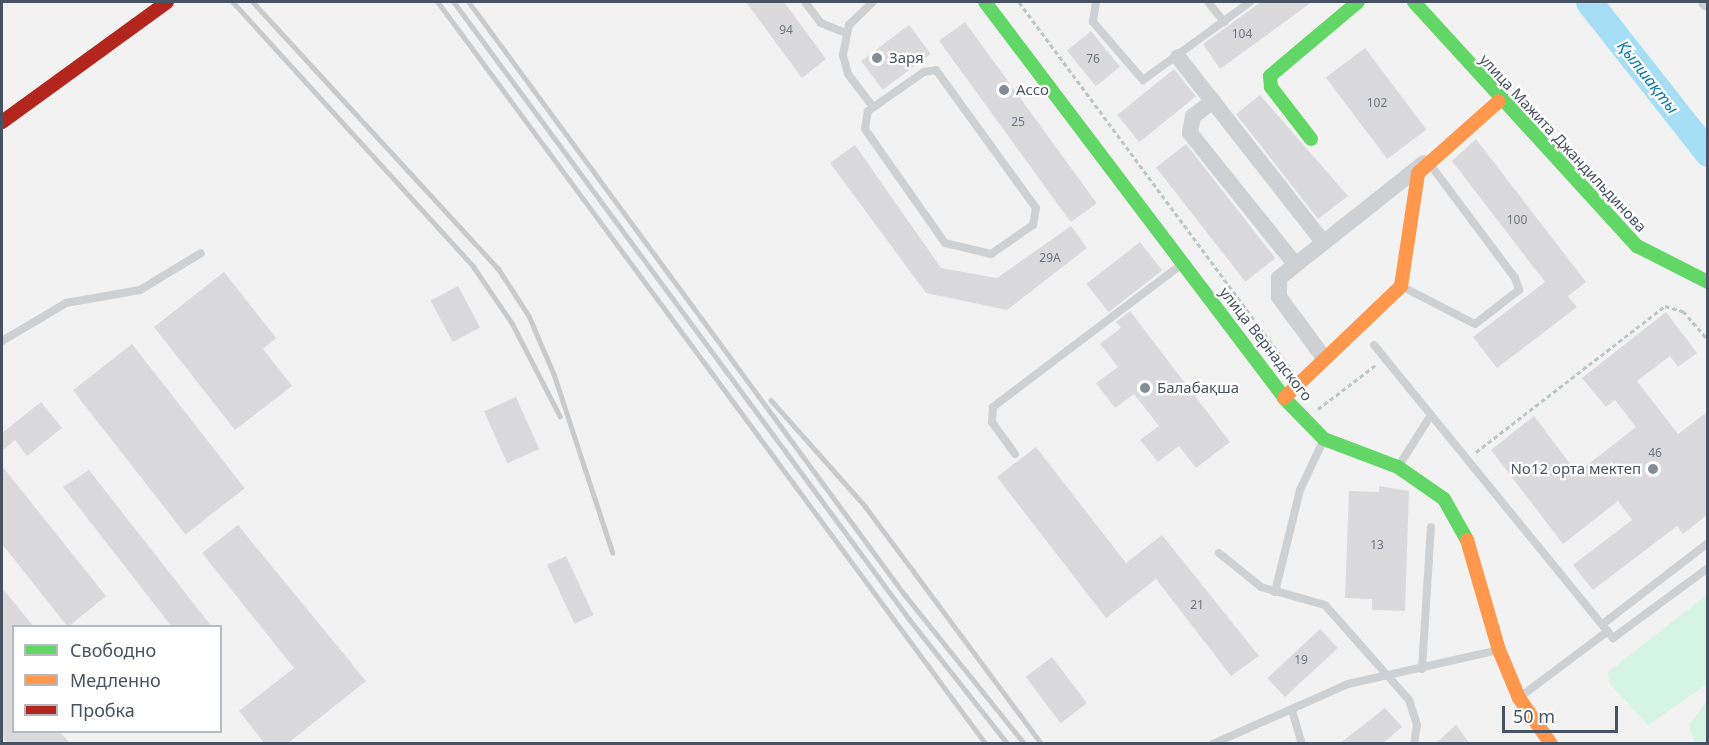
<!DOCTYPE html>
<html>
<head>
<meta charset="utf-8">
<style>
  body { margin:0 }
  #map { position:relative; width:1709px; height:745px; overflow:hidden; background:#f3f2f2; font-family:"Noto Sans",sans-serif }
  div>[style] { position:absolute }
  .green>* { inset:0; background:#d5f4e3 }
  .river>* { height:27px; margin:-13.5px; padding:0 13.5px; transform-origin:13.5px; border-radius:13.5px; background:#a6dff5 }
  .building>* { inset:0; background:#dadadd; transform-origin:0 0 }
  .path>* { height:3px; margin-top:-1.5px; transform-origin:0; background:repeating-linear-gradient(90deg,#bac8c5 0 4.5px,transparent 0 7.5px) }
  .lane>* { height:8px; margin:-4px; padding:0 4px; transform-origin:4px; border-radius:4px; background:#ced1d3 }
  .street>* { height:16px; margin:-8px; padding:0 8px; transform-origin:8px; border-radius:8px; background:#ced1d3 }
  .fast>* { height:14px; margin:-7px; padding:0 7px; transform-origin:7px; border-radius:7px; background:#63d668 }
  .slow>* { height:14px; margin:-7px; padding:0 7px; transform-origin:7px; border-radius:7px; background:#ff974d }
  .jam>* { height:14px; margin:-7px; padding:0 7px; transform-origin:7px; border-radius:7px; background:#b3261e }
  .rail>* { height:4.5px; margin:-2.25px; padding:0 2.25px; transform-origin:2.25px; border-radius:2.25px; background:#c8cacc }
  .dots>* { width:16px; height:16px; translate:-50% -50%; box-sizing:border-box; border:3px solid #fff; border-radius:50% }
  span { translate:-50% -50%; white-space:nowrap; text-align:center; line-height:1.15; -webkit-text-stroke:4.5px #fff; paint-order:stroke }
  .number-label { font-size:12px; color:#6d7682 }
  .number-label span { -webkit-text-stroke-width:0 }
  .poi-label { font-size:15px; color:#475362 }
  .left { translate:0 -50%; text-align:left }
  .right { translate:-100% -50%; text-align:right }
  .street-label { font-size:15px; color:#475362 }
  .water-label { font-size:16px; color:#027baa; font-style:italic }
  .frame { position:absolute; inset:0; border:3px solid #475362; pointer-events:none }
  .legend { position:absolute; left:12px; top:625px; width:210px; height:108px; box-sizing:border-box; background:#fff; border:2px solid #b5bac0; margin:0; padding:8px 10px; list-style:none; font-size:18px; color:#475362 }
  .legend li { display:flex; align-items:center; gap:12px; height:30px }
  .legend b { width:30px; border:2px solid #b5bac0 }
  .scale { position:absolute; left:1502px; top:706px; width:116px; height:27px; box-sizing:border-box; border:3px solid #475362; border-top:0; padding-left:8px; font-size:18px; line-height:21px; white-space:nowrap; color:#475362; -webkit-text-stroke:4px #fff; paint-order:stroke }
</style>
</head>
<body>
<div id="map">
  <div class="green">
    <i style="clip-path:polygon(1707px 595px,1707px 684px,1648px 725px,1609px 683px,1608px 672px)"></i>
    <i style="clip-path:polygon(1707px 700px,1707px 743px,1695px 743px,1689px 725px)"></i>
  </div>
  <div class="river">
    <i style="left:1589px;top:2px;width:192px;rotate:51.8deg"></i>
  </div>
  <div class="building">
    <i style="clip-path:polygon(746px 2px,784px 2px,826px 59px,802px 78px)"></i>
    <i style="clip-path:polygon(1261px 2px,1312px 2px,1220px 69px,1203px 44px)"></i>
    <i style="left:965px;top:22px;width:224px;height:32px;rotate:54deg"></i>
    <i style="left:909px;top:25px;width:36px;height:60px;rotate:53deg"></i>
    <i style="left:1091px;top:31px;width:46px;height:31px;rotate:51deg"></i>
    <i style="left:1365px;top:48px;width:102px;height:49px;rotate:53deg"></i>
    <i style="left:1174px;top:69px;width:35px;height:73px;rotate:51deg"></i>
    <i style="clip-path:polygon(1260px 95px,1348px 196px,1318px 219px,1236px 114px)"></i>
    <i style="clip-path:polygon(1476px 139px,1586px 282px,1568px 296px,1577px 307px,1497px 368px,1473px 337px,1545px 282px,1452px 161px)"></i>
    <i style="left:1186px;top:144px;width:145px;height:38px;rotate:52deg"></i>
    <i style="clip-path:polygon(855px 145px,941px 268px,997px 278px,1071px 226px,1087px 248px,1007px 310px,926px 293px,830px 163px)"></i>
    <i style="left:1140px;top:242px;width:36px;height:68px;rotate:52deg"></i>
    <i style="clip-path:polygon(224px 272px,276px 338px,263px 349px,292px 386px,235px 430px,154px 327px)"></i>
    <i style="left:458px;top:286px;width:47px;height:31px;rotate:62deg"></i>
    <i style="clip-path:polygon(1130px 311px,1230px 442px,1196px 468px,1179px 446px,1158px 462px,1140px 440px,1159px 426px,1134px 394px,1115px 408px,1096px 383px,1118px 367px,1100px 344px,1121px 328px,1116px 322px)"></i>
    <i style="clip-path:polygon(1666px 312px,1697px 353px,1678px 367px,1670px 356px,1637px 381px,1678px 434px,1707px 412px,1707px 515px,1683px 534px,1677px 526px,1593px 590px,1573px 565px,1632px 520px,1618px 501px,1563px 544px,1491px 450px,1534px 416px,1577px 473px,1636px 427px,1615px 400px,1606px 407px,1582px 378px)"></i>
    <i style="left:132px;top:344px;width:183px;height:75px;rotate:52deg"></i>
    <i style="left:516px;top:397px;width:57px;height:35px;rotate:66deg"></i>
    <i style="clip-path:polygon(41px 402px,62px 428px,27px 456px,15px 440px,2px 451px,2px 433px)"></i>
    <i style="clip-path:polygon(1036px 447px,1126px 563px,1162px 535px,1259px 656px,1231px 676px,1156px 579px,1106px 618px,997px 477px)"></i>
    <i style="clip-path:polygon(2px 466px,106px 596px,68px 627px,2px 544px)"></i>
    <i style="clip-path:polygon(89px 470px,212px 627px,172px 627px,63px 487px)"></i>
    <i style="clip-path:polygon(1379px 486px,1409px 491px,1405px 611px,1372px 610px,1372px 599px,1345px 598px,1349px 491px,1379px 492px)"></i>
    <i style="clip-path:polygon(238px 525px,366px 681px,287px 744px,265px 744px,239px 711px,294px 668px,202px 553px)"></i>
    <i style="left:566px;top:556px;width:65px;height:21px;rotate:65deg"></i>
    <i style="clip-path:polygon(2px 588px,34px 627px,14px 627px,14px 732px,60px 732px,71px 744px,8px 744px,2px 736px)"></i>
    <i style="left:1320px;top:629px;width:26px;height:72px;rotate:47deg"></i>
    <i style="left:1052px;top:657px;width:58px;height:33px;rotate:53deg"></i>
    <i style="clip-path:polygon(1385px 708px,1402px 727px,1382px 744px,1339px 744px)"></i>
    <i style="clip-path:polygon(1456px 725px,1470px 744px,1435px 744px)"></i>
  </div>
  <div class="path">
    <i style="left:1019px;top:2px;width:455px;rotate:53.5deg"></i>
    <i style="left:1318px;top:409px;width:74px;rotate:-37.3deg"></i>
    <i style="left:1476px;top:452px;width:239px;rotate:-37.7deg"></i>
    <i style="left:1665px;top:306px;width:19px;rotate:16deg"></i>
    <i style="left:1683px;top:311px;width:38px;rotate:49deg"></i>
  </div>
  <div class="lane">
    <i style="left:805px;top:2px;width:26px;rotate:53deg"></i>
    <i style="left:821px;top:23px;width:27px;rotate:22deg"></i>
    <i style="left:1096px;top:2px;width:20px;rotate:99deg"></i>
    <i style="left:1093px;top:22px;width:77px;rotate:49.2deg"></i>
    <i style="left:1143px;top:80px;width:132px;rotate:-36.1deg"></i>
    <i style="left:1208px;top:2px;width:26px;rotate:51deg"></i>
    <i style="left:936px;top:70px;width:170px;rotate:54.1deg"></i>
    <i style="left:1036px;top:208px;width:17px;rotate:100deg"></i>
    <i style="left:1033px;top:225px;width:51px;rotate:145.4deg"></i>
    <i style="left:991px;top:254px;width:47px;rotate:-166.6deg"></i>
    <i style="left:945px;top:243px;width:139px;rotate:-125.1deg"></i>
    <i style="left:865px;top:129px;width:18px;rotate:-81deg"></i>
    <i style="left:868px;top:111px;width:68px;rotate:-34.9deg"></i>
    <i style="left:924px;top:72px;width:12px;rotate:-9deg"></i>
    <i style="left:873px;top:107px;width:41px;rotate:-127.1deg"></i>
    <i style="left:848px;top:74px;width:20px;rotate:-105deg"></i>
    <i style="left:843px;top:55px;width:31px;rotate:-79deg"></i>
    <i style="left:849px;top:25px;width:33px;rotate:-44deg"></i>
    <i style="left:1401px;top:286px;width:83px;rotate:27.2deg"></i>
    <i style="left:1475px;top:324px;width:56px;rotate:-37.7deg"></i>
    <i style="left:1519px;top:290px;width:13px;rotate:-108deg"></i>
    <i style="left:1515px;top:278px;width:144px;rotate:-126.8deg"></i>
    <i style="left:2px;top:341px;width:74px;rotate:-30.7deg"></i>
    <i style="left:66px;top:303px;width:75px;rotate:-10deg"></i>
    <i style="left:140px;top:290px;width:71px;rotate:-31.2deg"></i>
    <i style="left:1374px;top:345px;width:90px;rotate:50.8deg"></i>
    <i style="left:1431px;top:415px;width:62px;rotate:122.4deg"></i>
    <i style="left:1431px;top:415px;width:288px;rotate:50.8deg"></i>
    <i style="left:1613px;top:638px;width:118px;rotate:-36.4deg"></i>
    <i style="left:1015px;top:454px;width:39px;rotate:-126deg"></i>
    <i style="left:992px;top:422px;width:15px;rotate:-86deg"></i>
    <i style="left:993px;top:407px;width:237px;rotate:-37.1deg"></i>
    <i style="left:1219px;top:553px;width:54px;rotate:39deg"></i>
    <i style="left:1261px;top:587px;width:66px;rotate:15.7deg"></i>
    <i style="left:1325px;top:605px;width:127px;rotate:48.5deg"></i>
    <i style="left:1409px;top:700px;width:26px;rotate:72deg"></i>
    <i style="left:1417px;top:725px;width:19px;rotate:99deg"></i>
    <i style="left:1275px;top:592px;width:105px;rotate:-76.2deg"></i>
    <i style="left:1300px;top:490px;width:56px;rotate:-64.8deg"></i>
    <i style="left:1604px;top:623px;width:131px;rotate:-37.6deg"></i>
    <i style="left:1422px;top:669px;width:142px;rotate:-86.4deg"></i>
    <i style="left:1520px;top:697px;width:110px;rotate:-36.9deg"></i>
    <i style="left:1292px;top:710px;width:35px;rotate:74deg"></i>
    <i style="left:1213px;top:744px;width:148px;rotate:-24deg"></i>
    <i style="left:1348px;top:684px;width:155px;rotate:-12.7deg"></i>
  </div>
  <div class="street">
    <i style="left:1706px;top:2px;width:2px;rotate:27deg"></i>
    <i style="left:1178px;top:57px;width:235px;rotate:51.9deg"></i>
    <i style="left:1213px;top:101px;width:25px;rotate:143deg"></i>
    <i style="left:1193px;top:116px;width:17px;rotate:100deg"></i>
    <i style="left:1190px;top:133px;width:168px;rotate:51.3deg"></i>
    <i style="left:1324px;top:358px;width:76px;rotate:-126.4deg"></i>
    <i style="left:1279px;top:297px;width:19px;rotate:-90deg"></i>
    <i style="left:1279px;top:278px;width:185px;rotate:-38.4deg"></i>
  </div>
  <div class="fast">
    <i style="left:985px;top:2px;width:496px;rotate:52.9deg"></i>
    <i style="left:1284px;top:398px;width:57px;rotate:45.7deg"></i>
    <i style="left:1324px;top:439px;width:79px;rotate:20.7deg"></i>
    <i style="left:1398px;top:467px;width:56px;rotate:34.8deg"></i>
    <i style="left:1444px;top:499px;width:47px;rotate:60.7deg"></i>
    <i style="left:1414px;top:2px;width:331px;rotate:47.6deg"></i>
    <i style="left:1637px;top:246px;width:80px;rotate:26.9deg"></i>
    <i style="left:1311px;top:139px;width:66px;rotate:-127.6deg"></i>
    <i style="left:1271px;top:87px;width:11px;rotate:-95deg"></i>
    <i style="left:1270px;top:76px;width:115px;rotate:-40.1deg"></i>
  </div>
  <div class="slow">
    <i style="left:1284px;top:398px;width:162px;rotate:-43.7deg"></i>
    <i style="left:1401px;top:286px;width:114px;rotate:-81.4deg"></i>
    <i style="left:1418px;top:173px;width:108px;rotate:-41.6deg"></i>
    <i style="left:1467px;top:540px;width:115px;rotate:73.8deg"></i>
    <i style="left:1499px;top:650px;width:52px;rotate:67.4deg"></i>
    <i style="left:1519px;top:698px;width:56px;rotate:55.2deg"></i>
  </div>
  <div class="jam">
    <i style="left:2px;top:122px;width:204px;rotate:-36deg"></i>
  </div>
  <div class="rail">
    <i style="left:233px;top:2px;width:357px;rotate:47.7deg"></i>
    <i style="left:473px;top:266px;width:69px;rotate:55.6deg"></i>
    <i style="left:512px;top:323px;width:105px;rotate:62.7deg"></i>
    <i style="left:253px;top:2px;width:362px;rotate:47.4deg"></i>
    <i style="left:498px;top:268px;width:57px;rotate:57.1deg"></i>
    <i style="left:529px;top:316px;width:63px;rotate:66.7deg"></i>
    <i style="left:554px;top:374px;width:188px;rotate:71.8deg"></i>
    <i style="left:438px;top:2px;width:922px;rotate:53.55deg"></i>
    <i style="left:454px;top:2px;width:768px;rotate:53.58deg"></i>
    <i style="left:910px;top:620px;width:158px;rotate:51.7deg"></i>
    <i style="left:469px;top:2px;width:736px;rotate:53.68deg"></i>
    <i style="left:905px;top:595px;width:191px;rotate:51.2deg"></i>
    <i style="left:771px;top:400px;width:142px;rotate:48.4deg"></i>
    <i style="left:865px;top:506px;width:297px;rotate:53.4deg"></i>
  </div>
  <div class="dots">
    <i style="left:877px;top:58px;background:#838b94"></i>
    <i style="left:1004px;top:90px;background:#838b94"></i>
    <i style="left:1145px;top:388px;background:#838b94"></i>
    <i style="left:1653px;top:469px;background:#838b94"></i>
  </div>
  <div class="number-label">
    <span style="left:786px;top:30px">94</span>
    <span style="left:1242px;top:34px">104</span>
    <span style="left:1093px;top:59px">76</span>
    <span style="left:1377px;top:103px">102</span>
    <span style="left:1018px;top:122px">25</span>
    <span style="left:1517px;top:220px">100</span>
    <span style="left:1050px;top:258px">29А</span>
    <span style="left:1655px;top:453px">46</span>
    <span style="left:1377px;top:545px">13</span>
    <span style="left:1197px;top:605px">21</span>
    <span style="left:1301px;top:660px">19</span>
  </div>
  <div class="poi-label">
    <span class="left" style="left:889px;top:58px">Заря</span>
    <span class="left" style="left:1016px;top:90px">Ассо</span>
    <span class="left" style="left:1157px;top:388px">Балабақша</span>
    <span class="right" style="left:1641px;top:469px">No12 орта мектеп</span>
  </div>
  <div class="street-label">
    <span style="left:1563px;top:143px;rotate:47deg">улица Мажита Джандильдинова</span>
    <span style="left:1266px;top:344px;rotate:52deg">улица Вернадского</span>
  </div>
  <div class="water-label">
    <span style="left:1648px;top:77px;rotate:52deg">Қылшақты</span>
  </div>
  <div class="frame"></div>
  <ul class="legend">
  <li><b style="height:8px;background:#63d668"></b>Свободно</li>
  <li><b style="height:8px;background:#ff974d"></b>Медленно</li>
  <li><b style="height:8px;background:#b3261e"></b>Пробка</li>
  </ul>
  <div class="scale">50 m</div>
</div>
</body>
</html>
